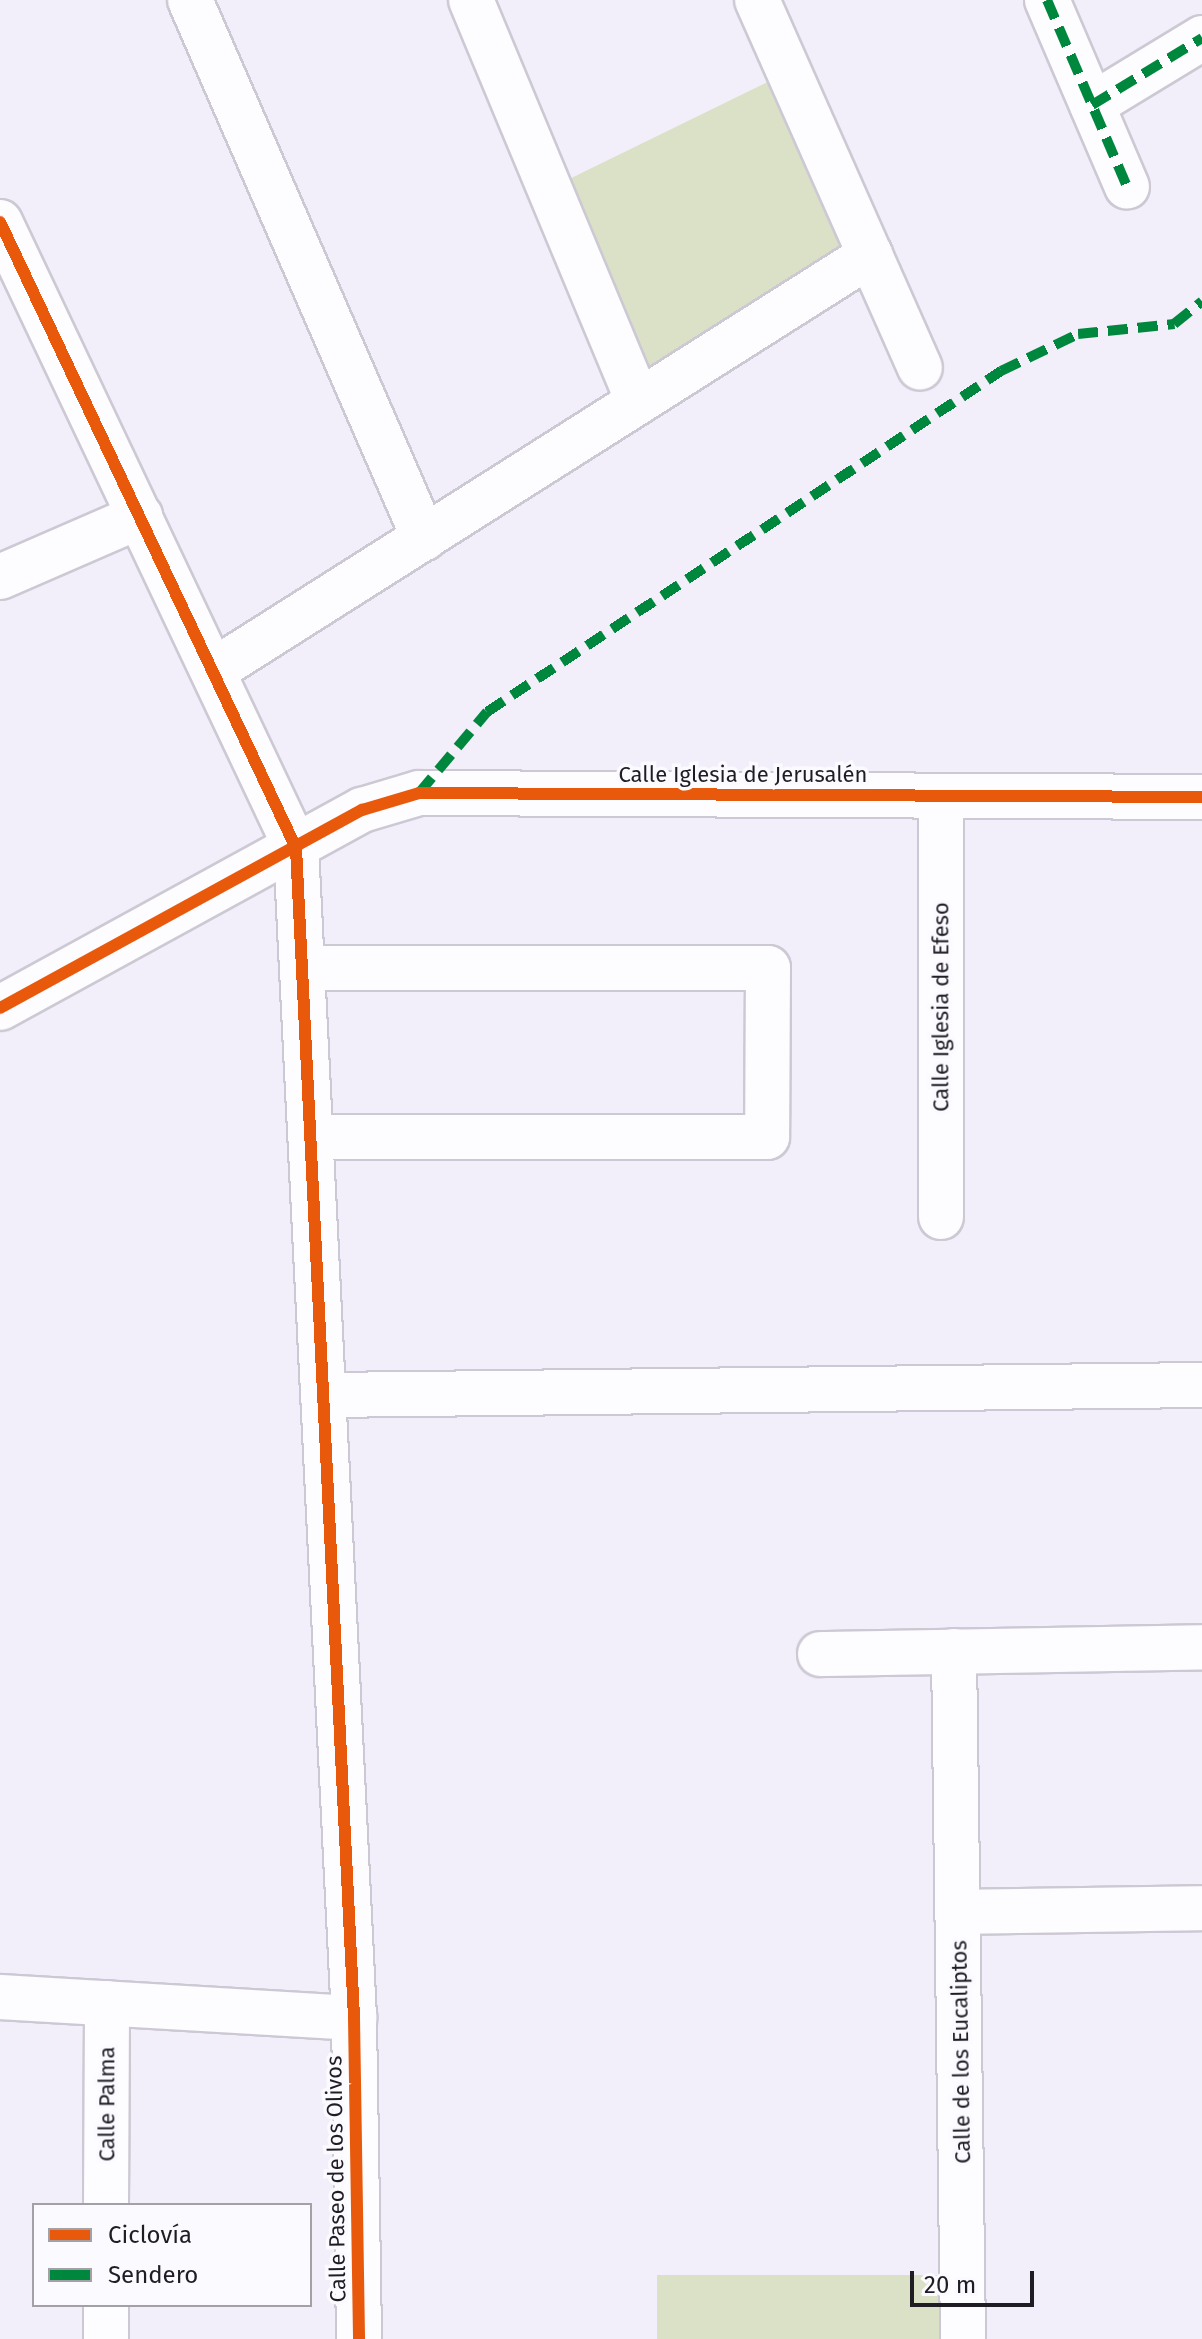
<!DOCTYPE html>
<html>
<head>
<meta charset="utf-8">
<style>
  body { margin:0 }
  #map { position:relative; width:1202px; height:2339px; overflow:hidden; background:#f2eefa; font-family:"Fira Sans",sans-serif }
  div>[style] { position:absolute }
  .green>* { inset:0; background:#dbe1c7; transform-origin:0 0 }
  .roads { filter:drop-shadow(2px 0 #cdc9d4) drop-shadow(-2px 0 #cdc9d4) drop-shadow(0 2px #cdc9d4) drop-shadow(0 -2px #cdc9d4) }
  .minor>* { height:44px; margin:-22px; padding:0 22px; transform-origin:22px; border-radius:22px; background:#fdfcfe }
  .quiet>* { height:10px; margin-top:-5px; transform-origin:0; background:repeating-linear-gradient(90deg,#00873e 0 20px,transparent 0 30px) }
  .cycleway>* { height:12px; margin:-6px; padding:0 6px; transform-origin:6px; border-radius:6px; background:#e8590c }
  span { translate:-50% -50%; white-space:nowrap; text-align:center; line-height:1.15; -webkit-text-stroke:7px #fbfaff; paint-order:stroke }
  .street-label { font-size:22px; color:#1f1c24 }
  .legend { position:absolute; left:32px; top:2203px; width:280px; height:104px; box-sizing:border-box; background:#fbfaff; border:2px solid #a3a1a7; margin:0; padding:10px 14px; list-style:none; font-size:24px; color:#1f1c24 }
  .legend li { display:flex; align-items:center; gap:16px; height:40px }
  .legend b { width:40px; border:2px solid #a3a1a7 }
  .scale { position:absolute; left:910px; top:2271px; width:124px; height:36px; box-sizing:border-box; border:4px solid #1f1c24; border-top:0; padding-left:10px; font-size:24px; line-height:28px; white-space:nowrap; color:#1f1c24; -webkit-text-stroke:6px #fbfaff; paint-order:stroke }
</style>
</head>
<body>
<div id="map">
  <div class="green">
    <i style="clip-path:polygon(788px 72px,866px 253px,644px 389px,555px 186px)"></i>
    <i style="left:963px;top:2275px;width:64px;height:306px;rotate:90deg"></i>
  </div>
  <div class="roads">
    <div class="minor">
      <i style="left:190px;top:0;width:587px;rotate:66.49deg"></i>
      <i style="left:471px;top:0;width:435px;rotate:67.4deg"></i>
      <i style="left:757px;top:0;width:402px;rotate:66.1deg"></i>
      <i style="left:1047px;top:0;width:203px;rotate:66.8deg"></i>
      <i style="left:1092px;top:105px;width:129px;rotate:-31.3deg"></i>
      <i style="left:0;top:222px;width:692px;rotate:64.69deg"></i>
      <i style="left:296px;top:848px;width:1171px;rotate:87.16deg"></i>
      <i style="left:354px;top:2018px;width:321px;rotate:89.1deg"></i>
      <i style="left:0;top:577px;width:153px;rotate:-23.5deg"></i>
      <i style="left:213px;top:671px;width:778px;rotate:-32.34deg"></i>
      <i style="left:302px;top:968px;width:466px"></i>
      <i style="left:768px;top:968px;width:169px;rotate:90.3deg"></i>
      <i style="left:767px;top:1137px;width:455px;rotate:180deg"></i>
      <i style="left:0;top:1008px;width:413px;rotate:-28.7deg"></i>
      <i style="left:362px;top:810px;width:59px;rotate:-16.6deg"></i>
      <i style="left:419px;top:793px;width:783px;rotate:0.29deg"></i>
      <i style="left:941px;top:1217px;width:420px;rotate:-90deg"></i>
      <i style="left:324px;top:1395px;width:878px;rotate:-0.65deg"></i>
      <i style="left:954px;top:1651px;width:688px;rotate:89.25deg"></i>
      <i style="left:820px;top:1654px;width:382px;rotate:-1deg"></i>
      <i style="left:959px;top:1912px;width:243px;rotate:-0.9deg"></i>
      <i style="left:0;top:1997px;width:355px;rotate:3.4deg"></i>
      <i style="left:106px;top:2205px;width:202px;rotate:-89.7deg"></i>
      <i style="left:106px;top:2339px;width:34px;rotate:-90deg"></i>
    </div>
  </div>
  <div class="quiet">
    <i style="left:1047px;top:0;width:203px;rotate:66.8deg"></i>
    <i style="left:1092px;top:105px;width:129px;rotate:-31.3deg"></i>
    <i style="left:419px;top:793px;width:106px;rotate:-50deg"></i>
    <i style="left:487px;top:712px;width:617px;rotate:-33.56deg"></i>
    <i style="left:1001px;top:371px;width:85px;rotate:-25.7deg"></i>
    <i style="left:1078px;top:334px;width:97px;rotate:-5.9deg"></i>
    <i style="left:1174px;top:324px;width:36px;rotate:-39deg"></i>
  </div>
  <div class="cycleway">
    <i style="left:0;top:222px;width:692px;rotate:64.69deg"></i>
    <i style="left:296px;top:848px;width:1171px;rotate:87.16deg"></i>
    <i style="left:354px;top:2018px;width:321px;rotate:89.1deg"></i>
    <i style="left:0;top:1008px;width:413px;rotate:-28.7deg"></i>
    <i style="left:362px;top:810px;width:59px;rotate:-16.6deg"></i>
    <i style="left:419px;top:793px;width:783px;rotate:0.29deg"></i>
  </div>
  <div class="street-label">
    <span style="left:743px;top:775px">Calle Iglesia de Jerusalén</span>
    <span style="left:941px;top:1007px;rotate:-90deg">Calle Iglesia de Efeso</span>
    <span style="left:961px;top:2052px;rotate:-91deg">Calle de los Eucaliptos</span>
    <span style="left:107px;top:2104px;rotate:-90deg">Calle Palma</span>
    <span style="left:336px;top:2179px;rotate:-91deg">Calle Paseo de los Olivos</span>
  </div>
  <ul class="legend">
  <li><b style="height:10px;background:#e8590c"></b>Ciclovía</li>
  <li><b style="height:10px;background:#00873e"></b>Sendero</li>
  </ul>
  <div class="scale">20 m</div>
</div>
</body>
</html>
